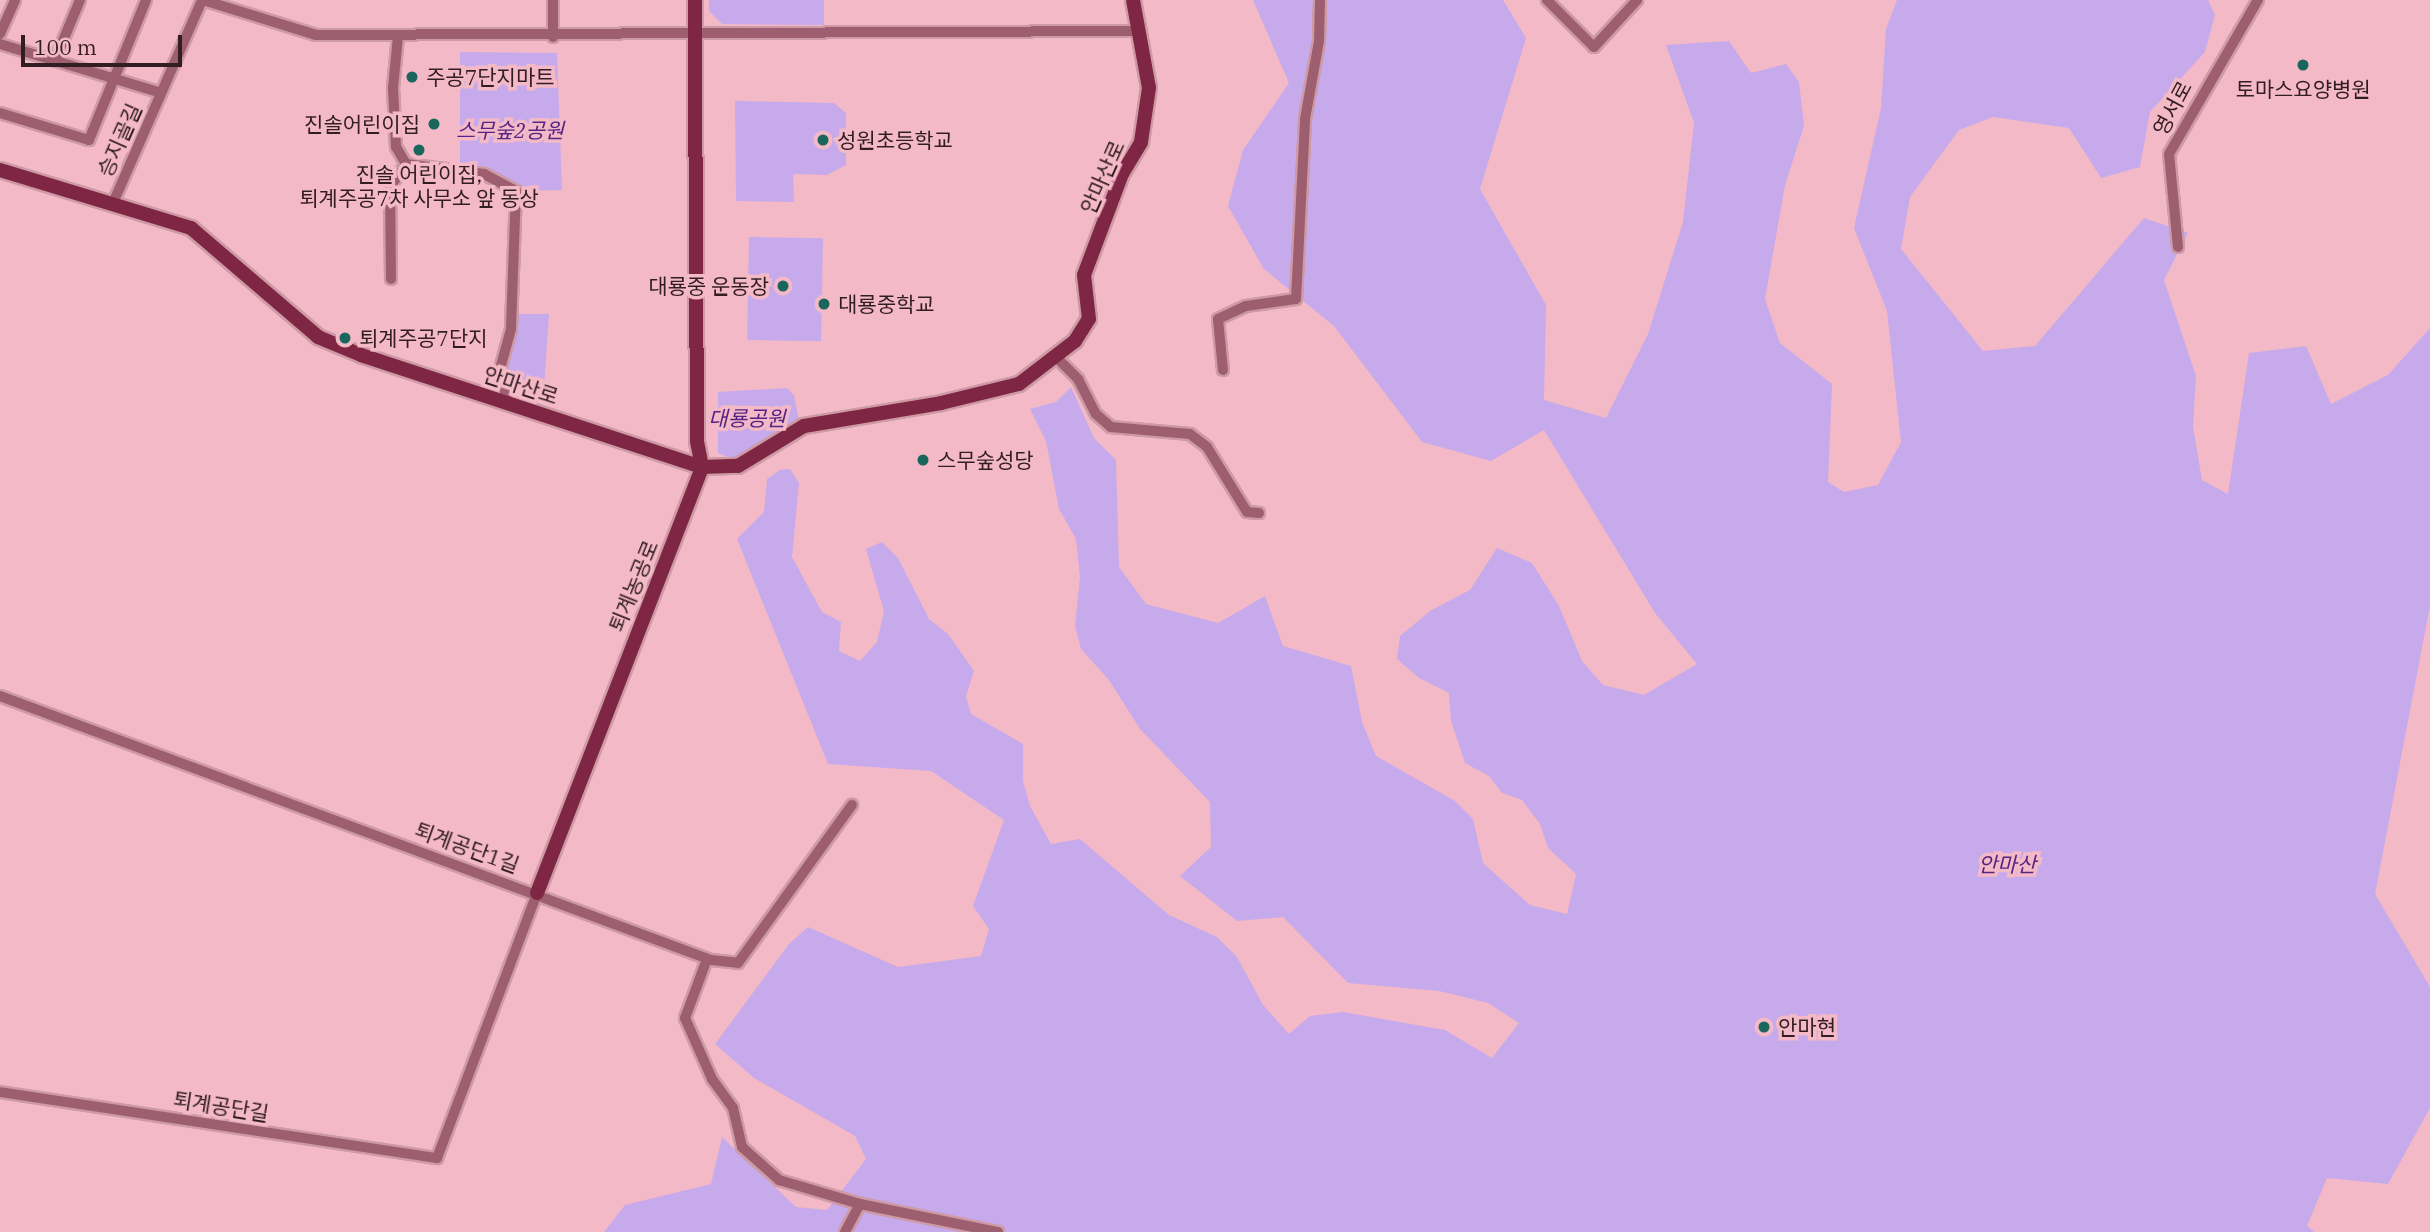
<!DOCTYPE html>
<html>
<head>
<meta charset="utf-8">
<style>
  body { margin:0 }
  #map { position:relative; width:2430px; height:1232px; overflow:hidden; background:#f4b9c6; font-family:"IBM Plex Serif","Noto Sans KR",serif }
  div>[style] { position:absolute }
  .green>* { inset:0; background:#c6aaeb; transform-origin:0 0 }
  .roads { filter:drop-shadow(2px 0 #cd9aa5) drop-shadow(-2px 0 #cd9aa5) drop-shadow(0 2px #cd9aa5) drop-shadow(0 -2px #cd9aa5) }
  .street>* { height:10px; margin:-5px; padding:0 5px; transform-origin:5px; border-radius:5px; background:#9d5f6f }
  .secondary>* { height:14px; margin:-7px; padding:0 7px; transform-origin:7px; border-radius:7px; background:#7f2644 }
  .dots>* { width:19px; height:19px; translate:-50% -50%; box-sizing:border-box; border:4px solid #f4b9c6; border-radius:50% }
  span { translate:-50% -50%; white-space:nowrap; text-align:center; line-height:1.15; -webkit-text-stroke:7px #f4b9c6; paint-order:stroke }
  .poi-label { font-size:21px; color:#321d22 }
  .left { translate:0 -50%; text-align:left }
  .right { translate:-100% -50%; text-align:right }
  .street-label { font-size:21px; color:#321d22 }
  .park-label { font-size:21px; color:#562484; font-style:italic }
  .scale { position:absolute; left:21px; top:35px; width:161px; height:32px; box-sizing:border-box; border:4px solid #321d22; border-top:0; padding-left:9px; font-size:21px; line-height:24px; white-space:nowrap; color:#321d22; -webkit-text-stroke:5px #f4b9c6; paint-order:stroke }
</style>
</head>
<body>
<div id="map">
  <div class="green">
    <i style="clip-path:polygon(709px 0,824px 0,824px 25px,722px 24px,709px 11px)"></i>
    <i style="clip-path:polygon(1253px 0,1503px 0,1526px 38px,1480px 189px,1546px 305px,1544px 400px,1606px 418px,1648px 334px,1683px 222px,1694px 123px,1666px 45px,1729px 41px,1751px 73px,1786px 64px,1799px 82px,1804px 126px,1785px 185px,1765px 299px,1780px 343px,1832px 384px,1828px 482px,1844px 492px,1878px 485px,1901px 442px,1887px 311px,1854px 228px,1881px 108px,1886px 29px,1897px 0,2208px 0,2215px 15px,2205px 52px,2150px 112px,2140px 167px,2101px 178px,2069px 128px,1993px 117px,1959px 130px,1910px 197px,1901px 249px,1983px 351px,2035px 346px,2144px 218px,2188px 233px,2164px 280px,2196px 376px,2193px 427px,2202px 480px,2228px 494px,2249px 353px,2306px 346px,2331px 404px,2388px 375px,2430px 328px,2430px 606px,2375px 894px,2430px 987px,2430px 1108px,2388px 1184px,2327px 1178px,2307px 1226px,2314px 1232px,604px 1232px,625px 1205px,711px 1184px,722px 1137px,796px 1207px,827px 1210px,866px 1159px,855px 1136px,754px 1078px,715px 1044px,789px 944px,808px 927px,898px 967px,981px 956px,989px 929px,973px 906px,1004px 820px,931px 771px,828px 764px,737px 539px,764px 512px,767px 479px,780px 470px,790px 469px,799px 483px,792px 557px,822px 612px,841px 622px,839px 651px,860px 661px,877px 642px,884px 611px,866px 549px,882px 542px,898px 558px,929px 619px,948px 634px,974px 671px,966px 696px,971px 714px,1023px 744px,1023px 781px,1030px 806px,1051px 844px,1080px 839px,1169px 915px,1217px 937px,1237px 957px,1263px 1005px,1289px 1034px,1310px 1016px,1343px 1012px,1445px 1030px,1492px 1058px,1519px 1023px,1488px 1003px,1439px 991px,1348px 983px,1283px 917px,1237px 921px,1180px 876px,1211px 847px,1210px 802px,1140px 729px,1109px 680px,1081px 649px,1075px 626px,1080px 577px,1076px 539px,1059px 509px,1046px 441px,1030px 409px,1056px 402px,1071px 387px,1094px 438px,1116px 460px,1119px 567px,1146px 604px,1218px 623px,1265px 596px,1283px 646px,1351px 666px,1362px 722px,1376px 756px,1455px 801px,1473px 819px,1483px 863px,1530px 905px,1567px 914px,1576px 874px,1548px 848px,1540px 824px,1522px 800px,1502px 793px,1489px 776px,1465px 763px,1451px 721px,1449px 693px,1419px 678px,1397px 659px,1400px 636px,1430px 611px,1470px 590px,1497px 548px,1532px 563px,1559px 606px,1582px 661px,1603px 685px,1644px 695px,1697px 664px,1655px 613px,1544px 430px,1491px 461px,1422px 442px,1334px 326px,1264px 269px,1228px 206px,1243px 150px,1289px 83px)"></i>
    <i style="clip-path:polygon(460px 52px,557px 53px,562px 190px,516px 191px,460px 171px)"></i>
    <i style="clip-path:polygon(735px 101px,834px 103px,846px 113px,846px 165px,827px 175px,793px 174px,794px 202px,736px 201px)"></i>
    <i style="left:749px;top:237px;width:74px;height:103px;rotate:1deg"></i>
    <i style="clip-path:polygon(512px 314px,549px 314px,544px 387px,499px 373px)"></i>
    <i style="clip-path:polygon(787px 388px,794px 395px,799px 420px,735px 460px,718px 453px,718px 392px)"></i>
  </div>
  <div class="roads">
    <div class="street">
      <i style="left:203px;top:0;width:118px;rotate:17.2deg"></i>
      <i style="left:316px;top:35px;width:822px;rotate:-0.28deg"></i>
      <i style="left:553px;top:0;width:37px;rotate:90deg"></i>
      <i style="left:1547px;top:0;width:66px;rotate:45deg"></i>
      <i style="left:1594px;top:47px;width:64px;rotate:-47.5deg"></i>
      <i style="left:0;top:34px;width:37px;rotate:-66deg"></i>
      <i style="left:0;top:44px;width:168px;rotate:16.9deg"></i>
      <i style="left:55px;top:60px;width:65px;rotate:-67.4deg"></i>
      <i style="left:0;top:113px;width:93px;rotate:16.9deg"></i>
      <i style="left:89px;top:140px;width:151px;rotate:-67.8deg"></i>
      <i style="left:406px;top:164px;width:79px;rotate:7.3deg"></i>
      <i style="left:484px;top:174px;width:36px;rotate:28deg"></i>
      <i style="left:516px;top:191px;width:138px;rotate:92.1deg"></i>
      <i style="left:511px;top:329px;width:46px;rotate:105.3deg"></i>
      <i style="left:499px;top:373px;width:31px;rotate:73deg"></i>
      <i style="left:113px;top:203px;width:222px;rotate:-66.3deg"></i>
      <i style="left:2178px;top:247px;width:93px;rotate:-95.5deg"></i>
      <i style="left:2169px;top:154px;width:178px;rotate:-60deg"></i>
      <i style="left:391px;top:279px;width:92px;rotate:-90.6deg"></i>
      <i style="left:390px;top:187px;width:28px;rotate:-55deg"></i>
      <i style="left:406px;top:164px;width:20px;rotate:-120deg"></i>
      <i style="left:396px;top:147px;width:59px;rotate:-92.9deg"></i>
      <i style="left:393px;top:88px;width:52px;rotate:-84.5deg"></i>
      <i style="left:1055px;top:356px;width:33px;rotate:45deg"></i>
      <i style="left:1078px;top:379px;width:39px;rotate:63deg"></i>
      <i style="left:1096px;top:414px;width:20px;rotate:41deg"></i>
      <i style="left:1111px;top:427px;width:79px;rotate:5.1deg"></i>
      <i style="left:1190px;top:434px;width:21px;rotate:37deg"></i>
      <i style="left:1207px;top:447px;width:76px;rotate:58.4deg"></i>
      <i style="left:1247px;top:512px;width:12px;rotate:5deg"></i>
      <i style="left:1223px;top:370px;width:51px;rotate:-95.6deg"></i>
      <i style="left:1218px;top:319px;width:31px;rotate:-25deg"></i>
      <i style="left:1246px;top:306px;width:50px;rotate:-8deg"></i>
      <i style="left:1296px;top:299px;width:180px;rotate:-87.1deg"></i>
      <i style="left:1305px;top:119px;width:79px;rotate:-79.8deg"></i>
      <i style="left:1319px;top:41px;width:41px;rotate:-88.6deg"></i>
      <i style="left:0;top:696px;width:758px;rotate:20.37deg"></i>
      <i style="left:711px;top:960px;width:27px;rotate:6deg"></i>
      <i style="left:738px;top:963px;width:195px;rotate:-54.2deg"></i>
      <i style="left:707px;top:959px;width:63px;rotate:110.4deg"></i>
      <i style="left:685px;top:1018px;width:67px;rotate:66.1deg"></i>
      <i style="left:712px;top:1079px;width:36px;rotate:54deg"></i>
      <i style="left:733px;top:1108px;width:40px;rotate:77deg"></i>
      <i style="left:742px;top:1147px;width:50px;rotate:41.7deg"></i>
      <i style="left:779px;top:1180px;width:84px;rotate:16.5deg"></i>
      <i style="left:860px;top:1204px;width:141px;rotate:11.5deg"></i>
      <i style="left:0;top:1092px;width:442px;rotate:8.6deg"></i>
      <i style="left:437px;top:1158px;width:283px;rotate:-69.3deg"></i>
      <i style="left:845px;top:1232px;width:32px;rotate:-62deg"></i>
    </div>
    <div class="secondary">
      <i style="left:0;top:170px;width:200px;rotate:16.9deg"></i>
      <i style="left:191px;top:228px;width:167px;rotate:40.6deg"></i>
      <i style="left:318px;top:337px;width:47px;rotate:22.7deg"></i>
      <i style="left:361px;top:355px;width:359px;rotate:18.2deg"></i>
      <i style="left:702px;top:467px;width:36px;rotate:-2deg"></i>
      <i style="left:738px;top:466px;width:77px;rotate:-31.2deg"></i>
      <i style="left:804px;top:426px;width:139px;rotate:-9.5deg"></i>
      <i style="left:941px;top:403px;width:80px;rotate:-13.7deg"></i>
      <i style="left:1019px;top:384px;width:71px;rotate:-37.5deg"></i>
      <i style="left:1075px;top:341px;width:26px;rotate:-58deg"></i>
      <i style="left:1089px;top:319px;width:44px;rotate:-96.5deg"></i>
      <i style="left:1084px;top:275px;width:108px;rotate:-69.4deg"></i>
      <i style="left:1122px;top:174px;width:37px;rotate:-59deg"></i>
      <i style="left:1141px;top:142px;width:55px;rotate:-81.6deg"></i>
      <i style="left:1149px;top:88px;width:89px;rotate:-100.3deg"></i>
      <i style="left:537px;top:893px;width:457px;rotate:-68.8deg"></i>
      <i style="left:702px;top:467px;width:26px;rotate:-101deg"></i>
      <i style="left:697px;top:441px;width:441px;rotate:-90.3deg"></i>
    </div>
  </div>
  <div class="dots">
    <i style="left:2303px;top:65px;background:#1a655c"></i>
    <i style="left:412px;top:77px;background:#1a655c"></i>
    <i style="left:434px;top:124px;background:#1a655c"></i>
    <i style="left:823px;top:140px;background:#1a655c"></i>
    <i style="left:419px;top:150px;background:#1a655c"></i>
    <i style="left:783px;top:286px;background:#1a655c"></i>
    <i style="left:824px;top:304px;background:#1a655c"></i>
    <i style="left:345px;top:338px;background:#1a655c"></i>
    <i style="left:923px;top:460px;background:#1a655c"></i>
    <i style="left:1764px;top:1027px;background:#1a655c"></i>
  </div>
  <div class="poi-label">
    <span class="left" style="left:426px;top:77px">주공7단지마트</span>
    <span style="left:2303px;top:89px">토마스요양병원</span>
    <span class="right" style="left:420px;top:124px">진솔어린이집</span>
    <span class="left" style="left:837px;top:140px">성원초등학교</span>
    <span style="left:419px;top:186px">진솔 어린이집,<br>퇴계주공7차 사무소 앞 동상</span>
    <span class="right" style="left:769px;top:286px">대룡중 운동장</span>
    <span class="left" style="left:838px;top:304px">대룡중학교</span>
    <span class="left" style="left:359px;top:338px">퇴계주공7단지</span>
    <span class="left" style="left:937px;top:460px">스무숲성당</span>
    <span class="left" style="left:1778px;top:1027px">안마현</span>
  </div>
  <div class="street-label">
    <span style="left:2172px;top:108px;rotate:-62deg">영서로</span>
    <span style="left:119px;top:140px;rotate:-66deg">승지골길</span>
    <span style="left:1102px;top:177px;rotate:-66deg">안마산로</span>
    <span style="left:521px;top:385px;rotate:18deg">안마산로</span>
    <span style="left:633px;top:586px;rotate:-68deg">퇴계농공로</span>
    <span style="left:467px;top:847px;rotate:20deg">퇴계공단1길</span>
    <span style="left:221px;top:1106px;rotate:9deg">퇴계공단길</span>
  </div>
  <div class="park-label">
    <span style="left:510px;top:130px">스무숲2공원</span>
    <span style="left:747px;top:418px">대룡공원</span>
    <span style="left:2007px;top:864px">안마산</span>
  </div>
  <div class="scale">100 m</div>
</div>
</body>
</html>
